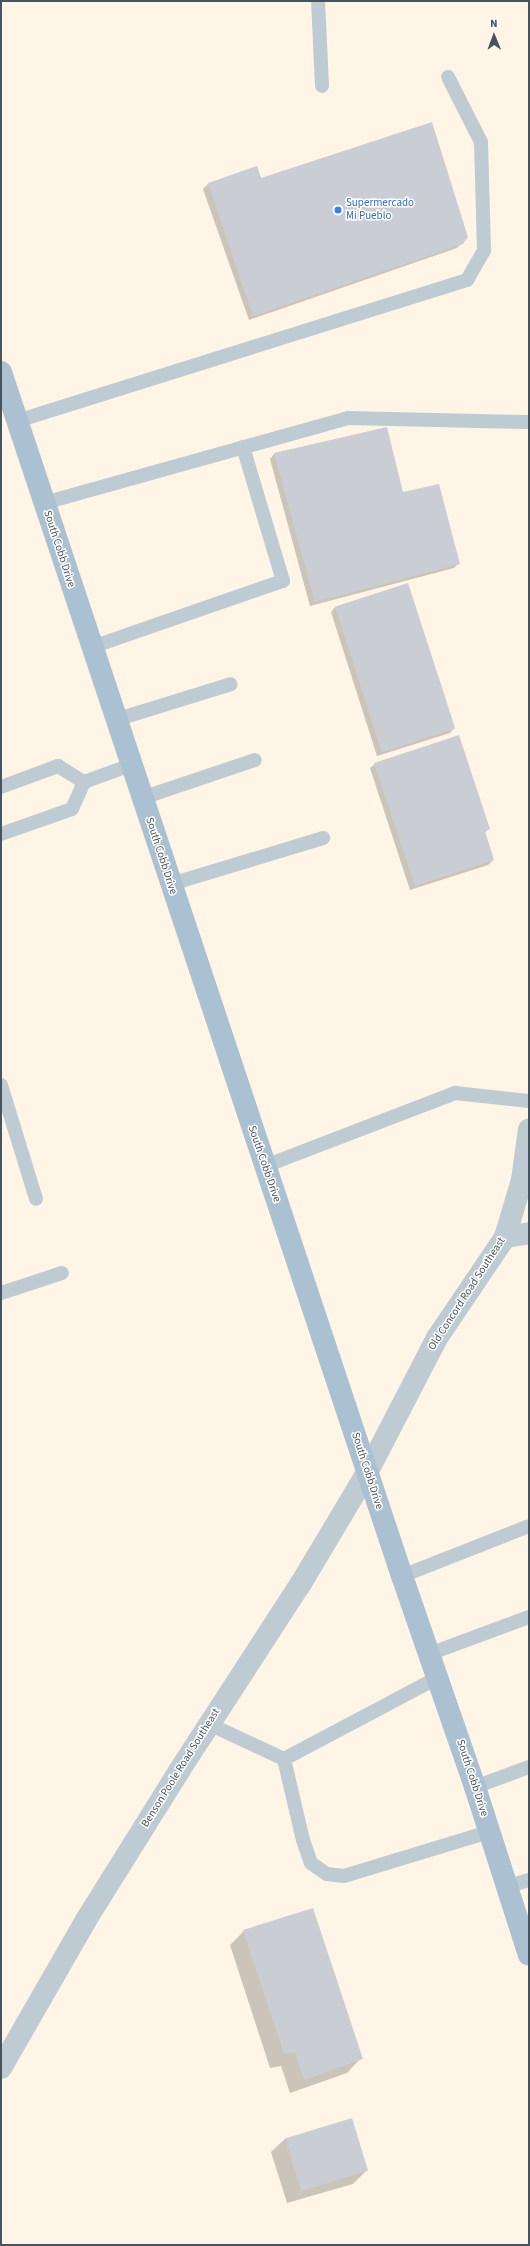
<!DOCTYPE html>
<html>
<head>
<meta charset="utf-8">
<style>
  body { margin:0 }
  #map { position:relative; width:530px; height:2246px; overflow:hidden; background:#f2eeef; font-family:"Source Sans 3",sans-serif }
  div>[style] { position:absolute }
  .commercial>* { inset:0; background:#fef5e6; transform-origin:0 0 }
  .shadow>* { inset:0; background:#0003 }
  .building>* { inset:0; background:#caced4; transform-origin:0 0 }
  .service>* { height:14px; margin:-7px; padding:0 7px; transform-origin:7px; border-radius:7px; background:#becbd3 }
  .minor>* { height:22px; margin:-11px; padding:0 11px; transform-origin:11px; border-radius:11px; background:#becbd3 }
  .primary>* { height:22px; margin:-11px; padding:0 11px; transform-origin:11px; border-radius:11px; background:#abc1d1 }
  .dots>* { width:11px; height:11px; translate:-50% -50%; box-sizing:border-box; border:2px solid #fff; border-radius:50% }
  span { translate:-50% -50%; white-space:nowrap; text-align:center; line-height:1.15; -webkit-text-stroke:3px #fff; paint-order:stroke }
  .shop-label { font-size:11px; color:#366cbe }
  .left { translate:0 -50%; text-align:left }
  .street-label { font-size:11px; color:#45545f }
  .frame { position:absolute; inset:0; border:2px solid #45545f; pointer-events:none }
  .north { position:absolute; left:474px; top:16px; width:40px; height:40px; -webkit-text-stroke:3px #fff; paint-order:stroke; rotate:359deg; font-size:11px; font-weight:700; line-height:16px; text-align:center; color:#45545f }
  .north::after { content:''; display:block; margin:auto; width:14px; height:18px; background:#45545f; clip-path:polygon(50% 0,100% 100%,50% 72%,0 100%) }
</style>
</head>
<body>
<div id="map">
  <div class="commercial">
    <i style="left:1px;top:1px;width:528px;height:2244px"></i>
  </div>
  <div class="shadow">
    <i style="clip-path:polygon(257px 167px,261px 179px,462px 243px,457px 248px,249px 320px,203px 189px,208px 184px)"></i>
    <i style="clip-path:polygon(274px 454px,402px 494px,459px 563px,454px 568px,310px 606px,270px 459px)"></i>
    <i style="clip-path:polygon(408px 584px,454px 728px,450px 733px,377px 756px,331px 612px,335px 607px)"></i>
    <i style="clip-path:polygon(375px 764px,489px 829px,484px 833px,493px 860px,488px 865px,410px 890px,370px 768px)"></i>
    <i style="clip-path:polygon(244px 1931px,361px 2058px,347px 2073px,290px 2093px,281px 2066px,270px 2068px,230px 1945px)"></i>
    <i style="clip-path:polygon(286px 2138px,367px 2170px,353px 2184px,287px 2203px,271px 2152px)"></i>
  </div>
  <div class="building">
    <i style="clip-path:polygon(432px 122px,468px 237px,463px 244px,253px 316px,208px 183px,257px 166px,261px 178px)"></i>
    <i style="clip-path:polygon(387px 427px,403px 492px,439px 484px,460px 564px,315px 602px,274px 453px)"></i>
    <i style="left:408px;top:583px;width:153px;height:77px;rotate:72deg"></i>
    <i style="clip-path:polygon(459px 735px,490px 829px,485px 831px,494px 860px,415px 886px,374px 763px)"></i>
    <i style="clip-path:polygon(313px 1908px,363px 2059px,304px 2080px,295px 2052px,284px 2054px,243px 1930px)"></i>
    <i style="left:352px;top:2118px;width:55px;height:70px;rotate:73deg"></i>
  </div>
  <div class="service">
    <i style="left:318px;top:1px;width:85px;rotate:87.3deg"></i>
    <i style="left:17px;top:421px;width:472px;rotate:-17.4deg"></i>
    <i style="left:467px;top:280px;width:34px;rotate:-60deg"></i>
    <i style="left:484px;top:250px;width:108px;rotate:-91.6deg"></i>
    <i style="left:481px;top:142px;width:73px;rotate:-116.9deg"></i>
    <i style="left:44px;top:503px;width:316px;rotate:-15.6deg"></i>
    <i style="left:348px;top:418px;width:181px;rotate:1.3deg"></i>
    <i style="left:92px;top:647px;width:202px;rotate:-19.1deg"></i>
    <i style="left:283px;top:581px;width:140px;rotate:-106.6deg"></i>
    <i style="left:115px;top:720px;width:121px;rotate:-17.2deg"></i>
    <i style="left:1px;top:787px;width:61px;rotate:-20.2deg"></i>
    <i style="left:58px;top:766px;width:31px;rotate:32deg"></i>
    <i style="left:142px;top:798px;width:119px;rotate:-18.6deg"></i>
    <i style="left:1px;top:834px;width:75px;rotate:-19.4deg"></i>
    <i style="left:72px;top:809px;width:30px;rotate:-66deg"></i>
    <i style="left:84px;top:782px;width:50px;rotate:-19.9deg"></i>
    <i style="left:171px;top:884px;width:159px;rotate:-16.8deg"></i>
    <i style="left:1px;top:1085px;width:119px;rotate:72.9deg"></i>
    <i style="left:265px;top:1166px;width:204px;rotate:-21deg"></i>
    <i style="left:455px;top:1093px;width:74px;rotate:6.2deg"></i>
    <i style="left:1px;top:1293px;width:64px;rotate:-18.2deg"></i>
    <i style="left:402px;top:1576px;width:136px;rotate:-21.5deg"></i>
    <i style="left:429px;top:1654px;width:107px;rotate:-20.3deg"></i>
    <i style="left:209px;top:1724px;width:83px;rotate:25deg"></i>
    <i style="left:284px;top:1759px;width:83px;rotate:76.8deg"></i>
    <i style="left:303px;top:1840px;width:24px;rotate:71deg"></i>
    <i style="left:311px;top:1863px;width:19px;rotate:35deg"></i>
    <i style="left:327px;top:1874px;width:17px;rotate:7deg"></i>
    <i style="left:344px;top:1876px;width:152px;rotate:-16.9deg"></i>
    <i style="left:284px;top:1759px;width:173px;rotate:-27.9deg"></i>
    <i style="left:475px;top:1787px;width:58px;rotate:-20.3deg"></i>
    <i style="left:506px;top:1887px;width:24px;rotate:-17deg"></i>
  </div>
  <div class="minor">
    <i style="left:505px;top:1237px;width:24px;rotate:-9deg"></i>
    <i style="left:1px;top:2068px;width:171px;rotate:-60.1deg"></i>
    <i style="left:86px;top:1920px;width:176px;rotate:-58deg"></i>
    <i style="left:179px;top:1771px;width:222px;rotate:-57deg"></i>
    <i style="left:300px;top:1585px;width:133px;rotate:-59.2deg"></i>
    <i style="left:368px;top:1471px;width:150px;rotate:-62.6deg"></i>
    <i style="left:437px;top:1338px;width:122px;rotate:-56deg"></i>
    <i style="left:505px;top:1237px;width:59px;rotate:-73.4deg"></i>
    <i style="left:522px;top:1180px;width:51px;rotate:-82.2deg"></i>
  </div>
  <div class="primary">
    <i style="left:1px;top:372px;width:1269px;rotate:71.58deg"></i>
    <i style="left:402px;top:1576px;width:223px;rotate:70.9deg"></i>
    <i style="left:475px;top:1787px;width:176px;rotate:72.2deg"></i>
  </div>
  <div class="dots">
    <i style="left:338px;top:210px;background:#3f7fe0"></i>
  </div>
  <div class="shop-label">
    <span class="left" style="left:346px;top:210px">Supermercado<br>Mi Pueblo</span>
  </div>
  <div class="street-label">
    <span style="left:59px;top:549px;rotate:72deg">South Cobb Drive</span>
    <span style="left:161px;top:856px;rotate:72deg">South Cobb Drive</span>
    <span style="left:264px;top:1164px;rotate:71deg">South Cobb Drive</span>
    <span style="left:467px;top:1294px;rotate:-57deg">Old Concord Road Southeast</span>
    <span style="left:367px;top:1471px;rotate:72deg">South Cobb Drive</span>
    <span style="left:181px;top:1768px;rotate:-58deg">Benson Poole Road Southeast</span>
    <span style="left:472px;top:1778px;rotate:72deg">South Cobb Drive</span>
  </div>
  <div class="frame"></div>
  <div class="north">N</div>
</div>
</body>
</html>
